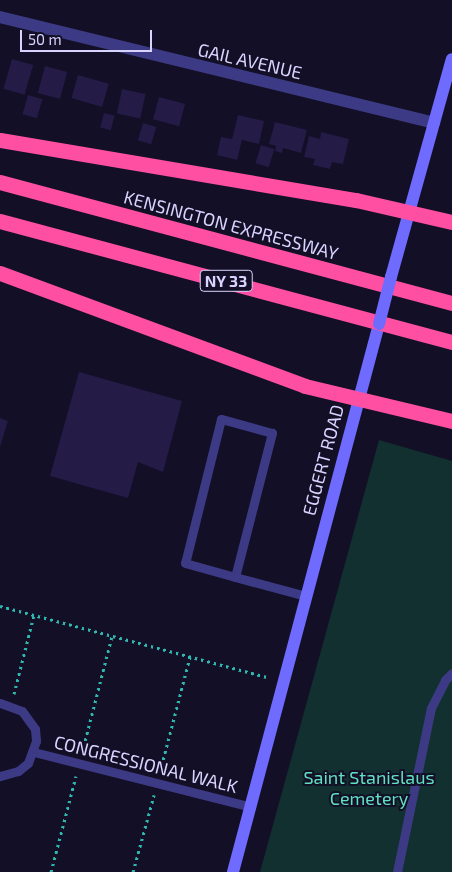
<!DOCTYPE html>
<html>
<head>
<meta charset="utf-8">
<style>
  body { margin:0 }
  #map { position:relative; width:452px; height:872px; overflow:hidden; background:#130f26; font-family:"Exo 2",sans-serif }
  div>[style] { position:absolute }
  .green>* { inset:0; background:#12302f }
  .building>* { inset:0; background:#241b47; transform-origin:0 0 }
  .path>* { height:3px; margin-top:-1.5px; transform-origin:0; background:repeating-linear-gradient(90deg,#2fb8b0 0 2.5px,transparent 0 6.5px) }
  .lane>* { height:9px; margin:-4.5px; padding:0 4.5px; transform-origin:4.5px; border-radius:4.5px; background:#3d3a85 }
  .street>* { height:12px; margin:-6px; padding:0 6px; transform-origin:6px; border-radius:6px; background:#3d3a85 }
  .secondary>* { height:12px; margin:-6px; padding:0 6px; transform-origin:6px; border-radius:6px; background:#6f6bff }
  .highway>* { height:15px; margin:-7.5px; padding:0 7.5px; transform-origin:7.5px; border-radius:7.5px; background:#ff4fa3 }
  .secondary-bridge>* { height:12px; margin:-6px; padding:0 6px; transform-origin:6px; border-radius:6px; background:#6f6bff }
  span { translate:-50% -50%; white-space:nowrap; text-align:center; line-height:1.15; -webkit-text-stroke:4px #130f26; paint-order:stroke }
  .shield-label span { padding:1px 4px; background:#130f26; border:1px solid; border-radius:4px; -webkit-text-stroke-width:0 }
  .shield-label { font-size:16px; color:#d9d4ff; font-weight:700 }
  .street-label { font-size:18px; color:#d9d4ff }
  .park-label { font-size:18px; color:#5fe0c0 }
  .scale { position:absolute; left:20px; top:30px; width:132px; height:22px; box-sizing:border-box; border:2px solid #d9d4ff; border-top:0; padding-left:6px; font-size:15px; line-height:18px; white-space:nowrap; color:#d9d4ff; -webkit-text-stroke:4px #130f26; paint-order:stroke }
</style>
</head>
<body>
<div id="map">
  <div class="green">
    <i style="clip-path:polygon(379px 440px,452px 461px,452px 872px,260px 872px)"></i>
  </div>
  <div class="building">
    <i style="left:12px;top:59px;width:22px;height:31px;rotate:16deg"></i>
    <i style="left:45px;top:66px;width:23px;height:28px;rotate:15deg"></i>
    <i style="left:78px;top:75px;width:32px;height:24px;rotate:16deg"></i>
    <i style="left:122px;top:89px;width:24px;height:25px;rotate:12deg"></i>
    <i style="left:28px;top:95px;width:15px;height:20px;rotate:16deg"></i>
    <i style="left:159px;top:97px;width:27px;height:23px;rotate:15deg"></i>
    <i style="left:104px;top:113px;width:11px;height:15px;rotate:15deg"></i>
    <i style="clip-path:polygon(238px 115px,264px 121px,259px 144px,242px 140px,237px 160px,217px 155px,221px 137px,232px 139px)"></i>
    <i style="clip-path:polygon(275px 122px,307px 130px,301px 153px,283px 148px,282px 153px,275px 151px,276px 146px,269px 144px)"></i>
    <i style="left:143px;top:123px;width:14px;height:18px;rotate:17deg"></i>
    <i style="clip-path:polygon(321px 132px,349px 139px,343px 164px,332px 162px,330px 169px,313px 165px,315px 159px,304px 157px,309px 136px,320px 139px)"></i>
    <i style="left:261px;top:145px;width:14px;height:19px;rotate:17deg"></i>
    <i style="clip-path:polygon(79px 372px,182px 401px,163px 472px,138px 462px,128px 498px,50px 476px)"></i>
    <i style="clip-path:polygon(0 418px,8px 421px,0 447px)"></i>
  </div>
  <div class="path">
    <i style="left:0;top:606px;width:279px;rotate:14.9deg"></i>
    <i style="left:14px;top:694px;width:81px;rotate:-75.8deg"></i>
    <i style="left:82px;top:753px;width:121px;rotate:-75.6deg"></i>
    <i style="left:160px;top:772px;width:119px;rotate:-75.4deg"></i>
    <i style="left:51px;top:872px;width:99px;rotate:-75.4deg"></i>
    <i style="left:133px;top:872px;width:80px;rotate:-74.7deg"></i>
  </div>
  <div class="lane">
    <i style="left:235px;top:577px;width:149px;rotate:-75.6deg"></i>
    <i style="left:272px;top:433px;width:53px;rotate:-164.6deg"></i>
    <i style="left:221px;top:419px;width:148px;rotate:104deg"></i>
    <i style="left:185px;top:563px;width:52px;rotate:15.6deg"></i>
    <i style="left:235px;top:577px;width:73px;rotate:15deg"></i>
    <i style="left:0;top:703px;width:23px;rotate:20deg"></i>
    <i style="left:22px;top:711px;width:22px;rotate:54deg"></i>
    <i style="left:35px;top:729px;width:12px;rotate:85deg"></i>
    <i style="left:36px;top:741px;width:23px;rotate:110deg"></i>
    <i style="left:28px;top:763px;width:13px;rotate:141deg"></i>
    <i style="left:18px;top:771px;width:19px;rotate:164deg"></i>
    <i style="left:34px;top:752px;width:224px;rotate:14.2deg"></i>
    <i style="left:397px;top:872px;width:167px;rotate:-78.3deg"></i>
    <i style="left:431px;top:708px;width:31px;rotate:-63deg"></i>
    <i style="left:445px;top:680px;width:10px;rotate:-45deg"></i>
  </div>
  <div class="street">
    <i style="left:0;top:17px;width:447px;rotate:13.7deg"></i>
  </div>
  <div class="secondary">
    <i style="left:391px;top:277px;width:226px;rotate:-74.4deg"></i>
    <i style="left:233px;top:872px;width:567px;rotate:-75.08deg"></i>
  </div>
  <div class="highway">
    <i style="left:0;top:140px;width:361px;rotate:9.6deg"></i>
    <i style="left:356px;top:200px;width:98px;rotate:12.9deg"></i>
    <i style="left:0;top:182px;width:468px;rotate:15deg"></i>
    <i style="left:0;top:221px;width:468px;rotate:15deg"></i>
    <i style="left:0;top:273px;width:325px;rotate:20.3deg"></i>
    <i style="left:305px;top:386px;width:151px;rotate:13.4deg"></i>
  </div>
  <div class="secondary-bridge">
    <i style="left:379px;top:324px;width:49px;rotate:-75.7deg"></i>
  </div>
  <div class="shield-label">
    <span style="left:226px;top:281px">NY 33</span>
  </div>
  <div class="street-label">
    <span style="left:250px;top:61px;rotate:13deg">GAIL AVENUE</span>
    <span style="left:231px;top:225px;rotate:15deg">KENSINGTON EXPRESSWAY</span>
    <span style="left:323px;top:460px;rotate:-75deg">EGGERT ROAD</span>
    <span style="left:146px;top:764px;rotate:14deg">CONGRESSIONAL WALK</span>
  </div>
  <div class="park-label">
    <span style="left:369px;top:788px">Saint Stanislaus<br>Cemetery</span>
  </div>
  <div class="scale">50 m</div>
</div>
</body>
</html>
